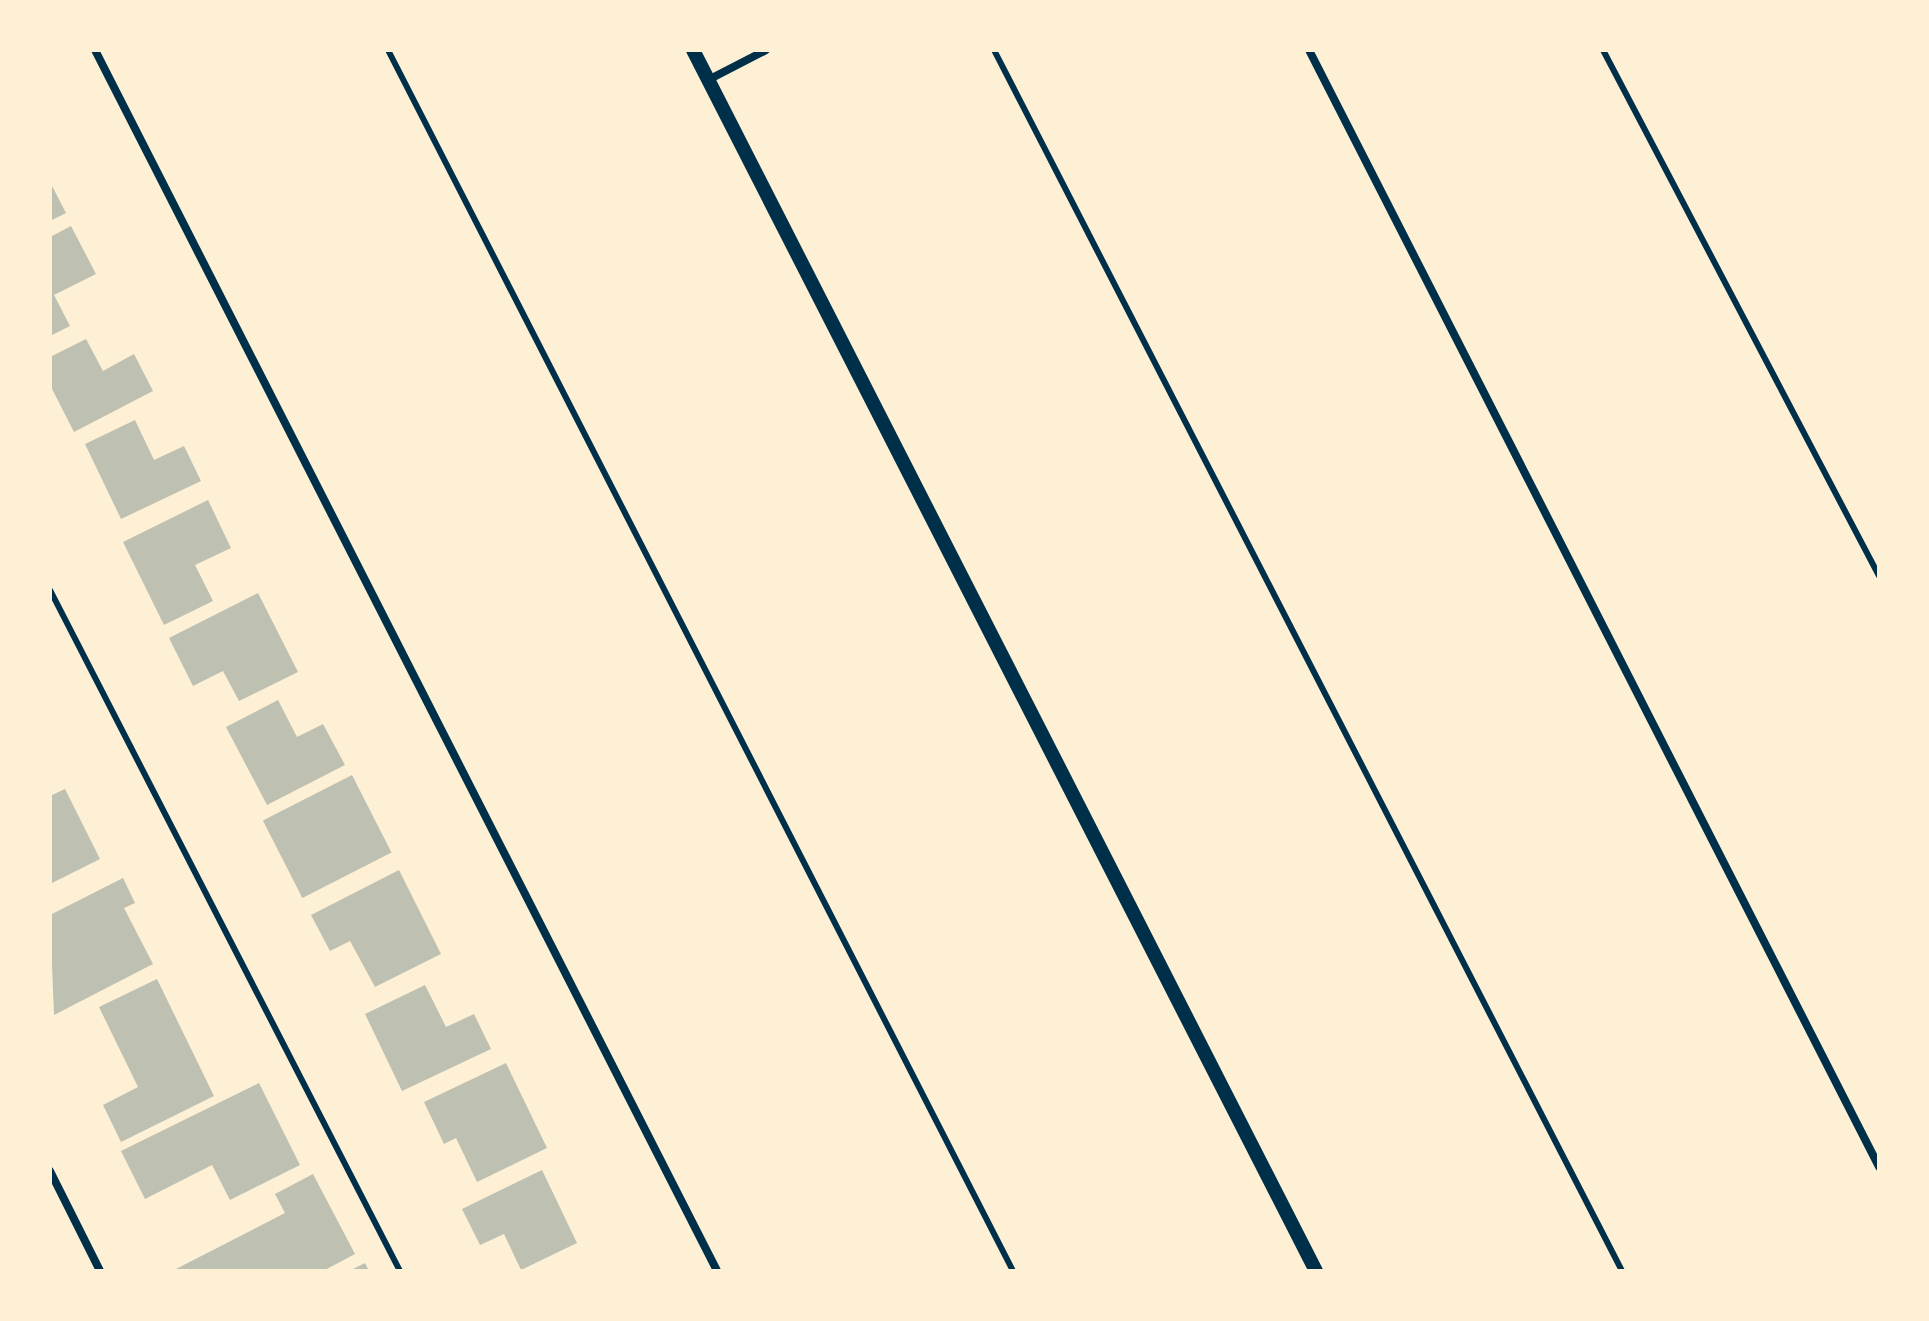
<!DOCTYPE html>
<html>
<head>
<meta charset="utf-8">
<style>
  body { margin:0 }
  #map { position:relative; width:1929px; height:1321px; overflow:hidden; background:#fdf0d5; font-family:Figtree,sans-serif }
  div>[style] { position:absolute }
  .building>* { inset:0; background:#bec0b2; transform-origin:0 0 }
  .service>* { height:6px; margin:-3px; padding:0 3px; transform-origin:3px; border-radius:3px; background:#003049 }
  .minor>* { height:8px; margin:-4px; padding:0 4px; transform-origin:4px; border-radius:4px; background:#003049 }
  .tertiary>* { height:14px; margin:-7px; padding:0 7px; transform-origin:7px; border-radius:7px; background:#003049 }
  span { translate:-50% -50%; white-space:nowrap; text-align:center; line-height:1.15; -webkit-text-stroke:6px #fdf0d5; paint-order:stroke }
  .frame { position:absolute; inset:0; border:52px solid #fdf0d5; pointer-events:none }
</style>
</head>
<body>
<div id="map">
  <div class="building">
    <i style="clip-path:polygon(50px 182px,66px 213px,50px 221px)"></i>
    <i style="clip-path:polygon(71px 226px,96px 274px,54px 295px,70px 326px,50px 336px,50px 237px)"></i>
    <i style="clip-path:polygon(86px 339px,103px 371px,134px 354px,153px 391px,74px 432px,50px 385px,50px 357px)"></i>
    <i style="clip-path:polygon(135px 420px,154px 460px,184px 446px,201px 481px,121px 519px,85px 444px)"></i>
    <i style="clip-path:polygon(208px 500px,231px 548px,195px 565px,213px 601px,164px 625px,123px 542px)"></i>
    <i style="clip-path:polygon(258px 593px,298px 672px,239px 701px,223px 671px,193px 686px,169px 638px)"></i>
    <i style="clip-path:polygon(278px 700px,297px 737px,323px 724px,345px 765px,267px 805px,226px 727px)"></i>
    <i style="left:352px;top:775px;width:87px;height:100px;rotate:63deg"></i>
    <i style="clip-path:polygon(65px 789px,100px 859px,50px 884px,50px 796px)"></i>
    <i style="clip-path:polygon(399px 870px,441px 954px,375px 987px,350px 941px,330px 951px,311px 915px)"></i>
    <i style="clip-path:polygon(123px 878px,135px 903px,124px 908px,153px 964px,54px 1015px,50px 915px)"></i>
    <i style="clip-path:polygon(157px 979px,214px 1096px,121px 1142px,103px 1105px,138px 1087px,99px 1007px)"></i>
    <i style="clip-path:polygon(425px 985px,446px 1027px,474px 1014px,491px 1049px,402px 1091px,365px 1014px)"></i>
    <i style="clip-path:polygon(506px 1063px,547px 1148px,477px 1182px,456px 1138px,444px 1144px,424px 1102px)"></i>
    <i style="clip-path:polygon(259px 1083px,300px 1165px,230px 1200px,212px 1165px,145px 1199px,121px 1151px)"></i>
    <i style="clip-path:polygon(542px 1170px,577px 1243px,521px 1270px,504px 1234px,480px 1245px,462px 1209px)"></i>
    <i style="clip-path:polygon(313px 1174px,355px 1254px,323px 1271px,172px 1271px,285px 1213px,275px 1194px)"></i>
    <i style="clip-path:polygon(365px 1263px,369px 1271px,349px 1271px)"></i>
  </div>
  <div class="service">
    <i style="left:388px;top:50px;width:1372px;rotate:62.89deg"></i>
    <i style="left:994px;top:50px;width:1373px;rotate:62.78deg"></i>
    <i style="left:1603px;top:50px;width:594px;rotate:62.31deg"></i>
    <i style="left:50px;top:590px;width:766px;rotate:62.8deg"></i>
  </div>
  <div class="minor">
    <i style="left:95px;top:50px;width:1370px;rotate:63deg"></i>
    <i style="left:1309px;top:50px;width:1254px;rotate:62.96deg"></i>
    <i style="left:708px;top:80px;width:65px;rotate:-27.3deg"></i>
    <i style="left:50px;top:1171px;width:112px;rotate:63.4deg"></i>
  </div>
  <div class="tertiary">
    <i style="left:693px;top:50px;width:1371px;rotate:62.97deg"></i>
  </div>
  <div class="frame"></div>
</div>
</body>
</html>
